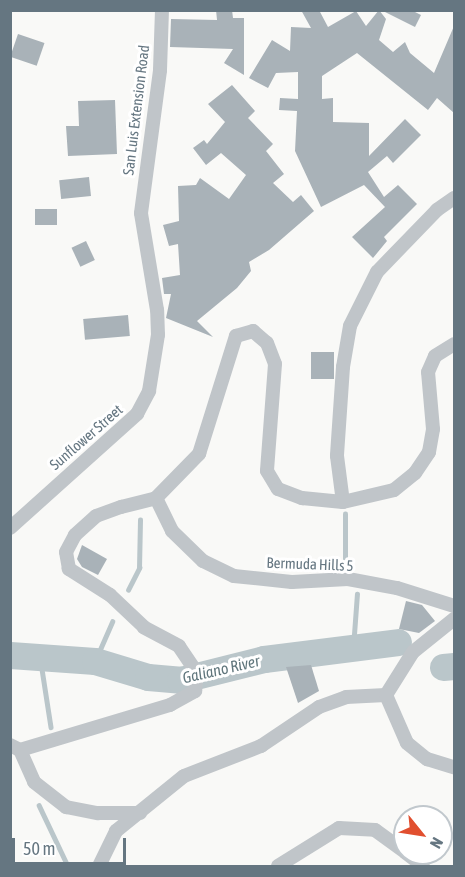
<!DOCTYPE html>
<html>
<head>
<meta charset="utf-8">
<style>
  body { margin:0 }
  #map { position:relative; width:465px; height:877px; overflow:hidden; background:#f9f9f7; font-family:"Asap Condensed",sans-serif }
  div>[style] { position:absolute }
  .stream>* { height:4.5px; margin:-2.25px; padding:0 2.25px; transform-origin:2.25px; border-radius:2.25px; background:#bac6ca }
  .river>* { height:27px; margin:-13.5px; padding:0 13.5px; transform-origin:13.5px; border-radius:13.5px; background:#bac6ca }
  .building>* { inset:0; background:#a9b2b8; transform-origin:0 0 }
  .street>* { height:14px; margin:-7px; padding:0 7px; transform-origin:7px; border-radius:7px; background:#c0c5c9 }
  span { translate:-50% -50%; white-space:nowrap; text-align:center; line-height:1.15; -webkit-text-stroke:6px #fff; paint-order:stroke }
  .street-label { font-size:15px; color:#657681 }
  .water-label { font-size:16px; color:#60767c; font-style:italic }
  .frame { position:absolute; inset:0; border:12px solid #657681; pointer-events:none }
  .north { position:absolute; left:393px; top:805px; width:60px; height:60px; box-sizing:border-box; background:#fff; border:2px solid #c1c8cd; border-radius:50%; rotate:120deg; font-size:16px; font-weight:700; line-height:24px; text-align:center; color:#657681 }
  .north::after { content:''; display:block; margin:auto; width:21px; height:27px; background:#e14f2f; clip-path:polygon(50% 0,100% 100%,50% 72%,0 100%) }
  .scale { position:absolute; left:12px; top:838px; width:114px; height:27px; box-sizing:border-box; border:3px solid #657681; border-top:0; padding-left:8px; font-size:18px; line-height:21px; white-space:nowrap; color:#657681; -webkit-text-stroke:4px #fff; paint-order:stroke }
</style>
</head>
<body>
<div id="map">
  <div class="stream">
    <i style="left:345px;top:560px;width:46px;rotate:-90deg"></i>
    <i style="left:128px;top:590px;width:25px;rotate:-63deg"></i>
    <i style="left:139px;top:568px;width:48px;rotate:-88.8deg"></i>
    <i style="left:353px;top:648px;width:54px;rotate:-85.8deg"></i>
    <i style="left:40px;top:656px;width:72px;rotate:81.2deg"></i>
    <i style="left:95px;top:661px;width:43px;rotate:-66.4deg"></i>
    <i style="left:39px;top:805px;width:68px;rotate:64.6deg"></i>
  </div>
  <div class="river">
    <i style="left:10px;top:655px;width:85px;rotate:4deg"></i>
    <i style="left:95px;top:661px;width:55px;rotate:16.8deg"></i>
    <i style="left:148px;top:677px;width:32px;rotate:5deg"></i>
    <i style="left:180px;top:680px;width:87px;rotate:-14deg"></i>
    <i style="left:264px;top:659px;width:135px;rotate:-7.2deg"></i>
    <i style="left:443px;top:667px;width:11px;rotate:-5deg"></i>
  </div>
  <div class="building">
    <i style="clip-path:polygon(216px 10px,232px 10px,233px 18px,244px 18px,244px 75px,224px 63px,233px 49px,170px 47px,171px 19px,217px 20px)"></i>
    <i style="clip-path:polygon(301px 10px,319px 10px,328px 27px,356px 11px,366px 26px,379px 10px,386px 19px,379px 40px,393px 52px,405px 42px,410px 53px,434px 73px,454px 26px,454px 113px,437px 98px,428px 110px,357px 53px,322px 76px,322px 99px,333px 98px,333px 122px,369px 123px,369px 156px,405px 119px,421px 135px,393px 163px,387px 156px,368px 172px,384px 197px,398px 185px,417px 204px,384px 237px,387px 241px,373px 258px,352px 237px,385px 207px,364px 185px,321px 207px,295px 151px,297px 111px,279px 110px,280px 98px,298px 99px,298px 72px,276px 73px,268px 88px,249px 78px,272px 40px,290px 51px,291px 27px,311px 28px)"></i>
    <i style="clip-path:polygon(381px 10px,411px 10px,421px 15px,415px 27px)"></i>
    <i style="left:18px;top:34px;width:28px;height:24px;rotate:19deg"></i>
    <i style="clip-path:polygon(232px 85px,255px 111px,248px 118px,273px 144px,266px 151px,284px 174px,273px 183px,293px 202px,301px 195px,314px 211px,269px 250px,249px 262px,251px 271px,237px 288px,197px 321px,213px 337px,166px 318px,171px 294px,164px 294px,162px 278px,180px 275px,178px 244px,169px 246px,163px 225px,179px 221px,178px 186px,196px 185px,200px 178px,229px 199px,246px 175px,221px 153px,206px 165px,193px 148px,204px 140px,207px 144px,225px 122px,208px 104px)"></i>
    <i style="clip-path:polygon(115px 100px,117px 154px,68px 156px,66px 126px,79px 126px,78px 101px)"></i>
    <i style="left:89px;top:177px;width:19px;height:30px;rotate:84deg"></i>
    <i style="left:35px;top:209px;width:22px;height:16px"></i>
    <i style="left:86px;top:241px;width:21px;height:16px;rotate:65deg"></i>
    <i style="left:128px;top:315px;width:21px;height:45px;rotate:85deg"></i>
    <i style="left:311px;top:352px;width:23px;height:27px"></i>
    <i style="clip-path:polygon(82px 545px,107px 559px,98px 575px,82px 567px,77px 559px)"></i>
    <i style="clip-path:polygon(406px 601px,422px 605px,435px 621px,419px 633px,399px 629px)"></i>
    <i style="clip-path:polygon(311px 665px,319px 691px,298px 703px,286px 667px)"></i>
  </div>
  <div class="street">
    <i style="left:454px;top:198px;width:21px;rotate:145deg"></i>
    <i style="left:437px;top:210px;width:86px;rotate:134.1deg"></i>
    <i style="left:377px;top:272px;width:60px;rotate:116.6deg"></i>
    <i style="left:350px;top:326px;width:42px;rotate:99.7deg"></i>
    <i style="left:343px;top:367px;width:89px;rotate:93.9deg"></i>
    <i style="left:337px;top:456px;width:46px;rotate:82.6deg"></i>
    <i style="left:343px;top:502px;width:52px;rotate:-13.2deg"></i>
    <i style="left:394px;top:490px;width:27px;rotate:-39deg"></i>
    <i style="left:415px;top:473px;width:25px;rotate:-56deg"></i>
    <i style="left:429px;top:452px;width:23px;rotate:-80deg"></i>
    <i style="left:433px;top:429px;width:57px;rotate:-95deg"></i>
    <i style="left:428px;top:372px;width:17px;rotate:-66deg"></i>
    <i style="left:435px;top:356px;width:22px;rotate:-32deg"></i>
    <i style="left:156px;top:498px;width:62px;rotate:-45.7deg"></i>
    <i style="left:199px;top:454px;width:124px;rotate:-72.6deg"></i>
    <i style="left:236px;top:336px;width:18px;rotate:-16deg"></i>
    <i style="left:253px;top:331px;width:18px;rotate:41deg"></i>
    <i style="left:267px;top:343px;width:22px;rotate:69deg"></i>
    <i style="left:275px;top:364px;width:107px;rotate:94.3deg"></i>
    <i style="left:267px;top:471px;width:21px;rotate:59deg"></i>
    <i style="left:278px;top:489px;width:26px;rotate:21deg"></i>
    <i style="left:302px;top:498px;width:41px;rotate:5.6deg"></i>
    <i style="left:10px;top:528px;width:171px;rotate:-41.9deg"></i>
    <i style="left:137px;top:414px;width:26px;rotate:-62deg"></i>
    <i style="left:149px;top:391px;width:57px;rotate:-80.9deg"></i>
    <i style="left:158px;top:335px;width:25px;rotate:-92deg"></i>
    <i style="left:157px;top:310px;width:98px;rotate:-99.4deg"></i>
    <i style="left:141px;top:213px;width:144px;rotate:-82.4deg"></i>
    <i style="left:160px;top:70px;width:60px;rotate:-88.1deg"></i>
    <i style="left:386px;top:695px;width:52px;rotate:66.4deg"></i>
    <i style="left:407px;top:743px;width:26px;rotate:39deg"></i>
    <i style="left:427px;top:759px;width:28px;rotate:17deg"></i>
    <i style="left:10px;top:745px;width:11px;rotate:27deg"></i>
    <i style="left:20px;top:750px;width:35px;rotate:66deg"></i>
    <i style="left:34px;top:782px;width:41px;rotate:38deg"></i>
    <i style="left:66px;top:807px;width:33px;rotate:11deg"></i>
    <i style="left:98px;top:813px;width:42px"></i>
    <i style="left:20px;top:750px;width:157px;rotate:-16.7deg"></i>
    <i style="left:170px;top:705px;width:29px;rotate:-29deg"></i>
    <i style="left:195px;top:691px;width:18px;rotate:-84deg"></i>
    <i style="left:197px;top:673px;width:32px;rotate:-124deg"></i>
    <i style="left:179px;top:646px;width:40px;rotate:-152deg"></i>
    <i style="left:144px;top:627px;width:47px;rotate:-136.7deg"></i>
    <i style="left:110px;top:595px;width:49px;rotate:-147.6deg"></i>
    <i style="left:69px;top:569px;width:17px;rotate:-100deg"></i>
    <i style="left:66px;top:552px;width:19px;rotate:-62deg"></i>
    <i style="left:75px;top:535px;width:28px;rotate:-42deg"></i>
    <i style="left:96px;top:516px;width:27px;rotate:-20deg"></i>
    <i style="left:121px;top:507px;width:36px;rotate:-14deg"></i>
    <i style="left:156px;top:498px;width:37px;rotate:64deg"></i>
    <i style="left:172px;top:531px;width:43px;rotate:44.1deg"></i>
    <i style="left:203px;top:561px;width:34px;rotate:26deg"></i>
    <i style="left:234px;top:576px;width:58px;rotate:5.9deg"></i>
    <i style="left:292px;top:582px;width:56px;rotate:-3.1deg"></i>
    <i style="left:348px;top:579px;width:50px;rotate:10.4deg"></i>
    <i style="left:397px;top:588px;width:60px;rotate:17.5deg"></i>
    <i style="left:406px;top:853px;width:21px;rotate:37deg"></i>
    <i style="left:99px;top:866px;width:39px;rotate:-64deg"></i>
    <i style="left:116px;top:831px;width:87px;rotate:-39deg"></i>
    <i style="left:184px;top:776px;width:83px;rotate:-21.3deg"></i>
    <i style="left:261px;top:746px;width:70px;rotate:-33.9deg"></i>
    <i style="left:319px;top:707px;width:29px;rotate:-20deg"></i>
    <i style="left:346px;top:697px;width:40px;rotate:-2.9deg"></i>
    <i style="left:386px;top:695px;width:51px;rotate:-57.9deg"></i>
    <i style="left:413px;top:652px;width:53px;rotate:-38.8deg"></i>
    <i style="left:278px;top:866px;width:72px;rotate:-31.9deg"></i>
    <i style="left:339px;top:828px;width:36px;rotate:3deg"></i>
    <i style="left:375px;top:830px;width:37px;rotate:36deg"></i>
  </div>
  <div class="street-label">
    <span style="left:136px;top:110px;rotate:-83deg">San Luis Extension Road</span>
    <span style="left:86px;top:437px;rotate:-41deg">Sunflower Street</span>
    <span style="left:310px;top:564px;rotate:2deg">Bermuda Hills 5</span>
  </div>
  <div class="water-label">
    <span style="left:221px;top:669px;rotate:-13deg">Galiano River</span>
  </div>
  <div class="frame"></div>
  <div class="north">N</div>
  <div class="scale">50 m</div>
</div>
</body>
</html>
